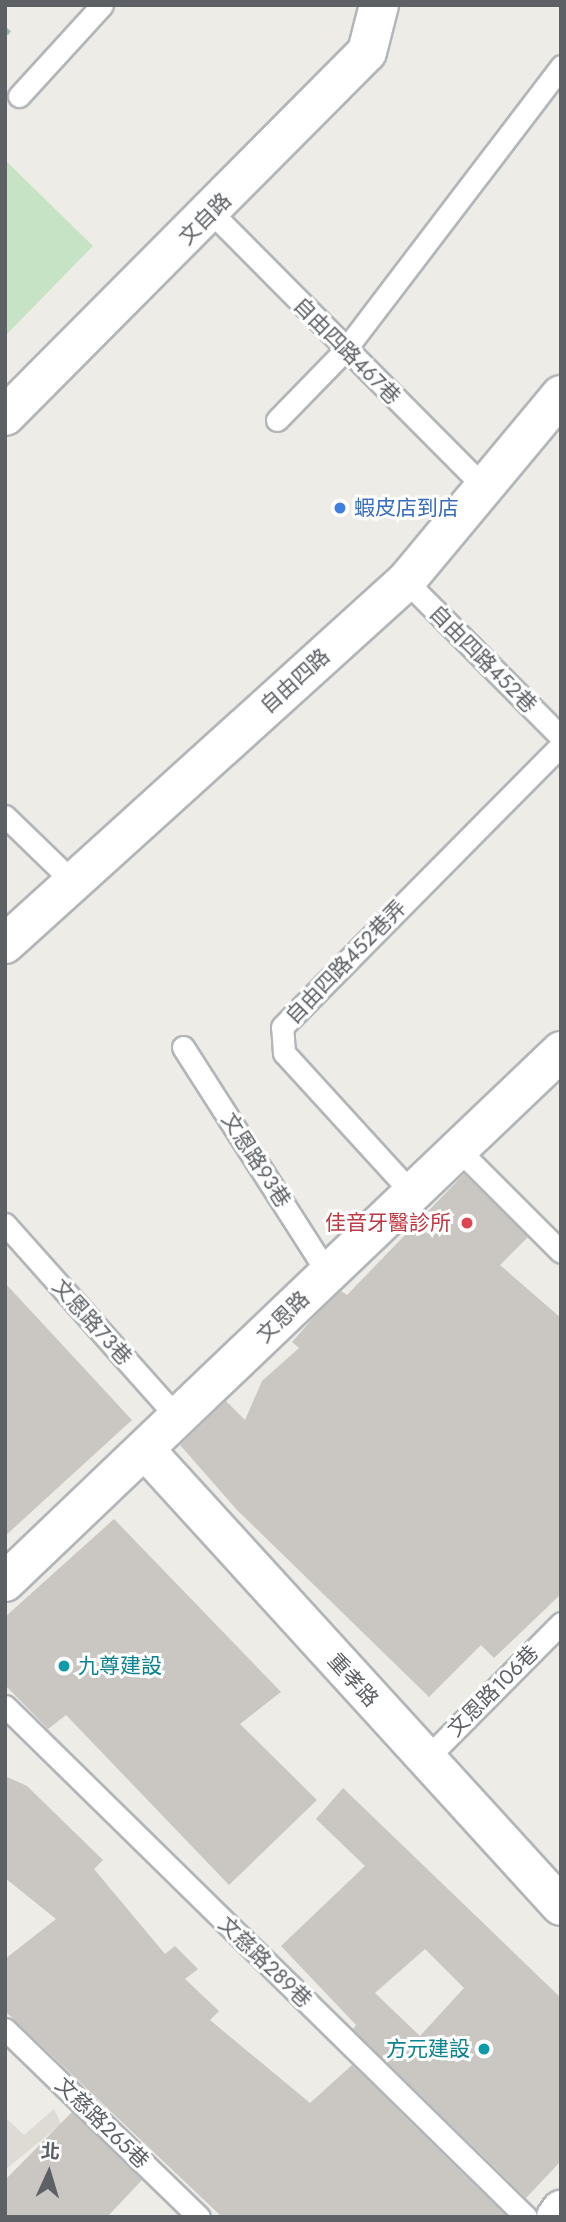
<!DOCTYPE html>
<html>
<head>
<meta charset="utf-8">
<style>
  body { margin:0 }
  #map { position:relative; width:566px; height:2222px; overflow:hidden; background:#eeece6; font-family:Jost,"Noto Sans TC",sans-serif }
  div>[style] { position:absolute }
  .education>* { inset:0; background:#dedbd4 }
  .green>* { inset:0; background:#c6e3c5 }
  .building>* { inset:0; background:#cac7c2 }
  .path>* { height:4.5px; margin-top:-2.25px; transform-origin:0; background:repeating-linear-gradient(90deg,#9ec4a7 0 7px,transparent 0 10.5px) }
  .roads { filter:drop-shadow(2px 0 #b3b6b9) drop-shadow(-2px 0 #b3b6b9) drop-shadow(0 2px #b3b6b9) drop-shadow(0 -2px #b3b6b9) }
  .lane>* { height:21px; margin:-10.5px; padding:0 10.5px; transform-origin:10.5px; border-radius:10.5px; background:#fff }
  .street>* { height:38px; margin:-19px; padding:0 19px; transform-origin:19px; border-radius:19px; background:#fff }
  .secondary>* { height:38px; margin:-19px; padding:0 19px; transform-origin:19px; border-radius:19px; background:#fff }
  .dots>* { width:19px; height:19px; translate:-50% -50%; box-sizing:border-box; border:4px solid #fff; border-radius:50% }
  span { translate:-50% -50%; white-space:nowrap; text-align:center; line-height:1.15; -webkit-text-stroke:6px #fff; paint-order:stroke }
  .street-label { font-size:21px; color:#5d6165 }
  .shop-label { font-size:21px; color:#366cbe }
  .left { translate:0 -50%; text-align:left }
  .health-label { font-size:21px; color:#be3a42 }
  .right { translate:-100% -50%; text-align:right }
  .culture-label { font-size:21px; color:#0d838f }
  .frame { position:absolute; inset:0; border:7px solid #5d6165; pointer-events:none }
  .north { position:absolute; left:14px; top:2138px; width:70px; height:70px; -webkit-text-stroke:5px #fff; paint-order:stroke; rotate:4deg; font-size:19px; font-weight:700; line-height:28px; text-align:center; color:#5d6165 }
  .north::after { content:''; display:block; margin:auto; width:24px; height:32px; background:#5d6165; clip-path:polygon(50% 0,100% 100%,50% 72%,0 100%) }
</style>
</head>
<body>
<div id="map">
  <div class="education">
    <i style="clip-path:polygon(54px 2109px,61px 2124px,5px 2170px,5px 2117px,24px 2135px)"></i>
  </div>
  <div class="green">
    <i style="clip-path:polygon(6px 161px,93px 246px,5px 336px,5px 162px)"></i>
  </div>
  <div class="building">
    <i style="clip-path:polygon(464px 1174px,528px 1237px,500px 1265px,561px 1318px,561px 1594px,494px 1658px,481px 1645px,429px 1697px,237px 1510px,180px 1445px,226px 1401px,245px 1420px,262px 1381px,299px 1348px,292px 1342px,314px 1317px,341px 1291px,347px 1295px)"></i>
    <i style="clip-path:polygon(5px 1283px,132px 1420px,5px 1536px)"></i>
    <i style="clip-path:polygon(114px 1519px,281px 1692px,240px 1724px,317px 1800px,229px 1885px,66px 1715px,48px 1729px,5px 1685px,5px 1617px)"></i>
    <i style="clip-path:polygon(5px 1776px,27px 1786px,103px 1860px,94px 1869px,165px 1954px,175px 1946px,198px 1969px,185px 1979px,219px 2011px,210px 2020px,310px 2103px,352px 2065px,507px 2217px,222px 2217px,5px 2011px,5px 1959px,56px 1919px,5px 1878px)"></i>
    <i style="clip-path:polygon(evenodd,343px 1788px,561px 1998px,561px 2161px,526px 2198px,353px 2029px,356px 2025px,281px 1946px,365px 1866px,316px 1819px,343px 1788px,425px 1949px,464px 1988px,420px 2036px,375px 1993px,425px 1949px)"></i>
    <i style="clip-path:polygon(72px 2112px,142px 2180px,107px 2217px,5px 2217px,5px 2180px)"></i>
  </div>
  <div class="path">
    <i style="left:5px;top:29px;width:6px;rotate:39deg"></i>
  </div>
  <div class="roads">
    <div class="lane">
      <i style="left:19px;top:96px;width:123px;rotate:-47.6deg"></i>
      <i style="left:212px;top:213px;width:386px;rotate:45.2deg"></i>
      <i style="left:277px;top:420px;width:98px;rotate:-45.8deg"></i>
      <i style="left:345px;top:350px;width:357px;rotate:-52.7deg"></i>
      <i style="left:406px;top:581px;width:220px;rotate:45.2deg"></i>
      <i style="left:5px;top:816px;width:95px;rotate:44.1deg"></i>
      <i style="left:183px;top:1047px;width:269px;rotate:57.4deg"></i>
      <i style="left:456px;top:1147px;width:148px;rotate:45deg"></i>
      <i style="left:411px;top:1192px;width:188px;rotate:-132.4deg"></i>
      <i style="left:284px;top:1053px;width:26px;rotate:-94deg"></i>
      <i style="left:282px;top:1027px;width:397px;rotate:-45.3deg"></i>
      <i style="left:5px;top:1224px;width:261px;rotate:48.3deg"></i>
      <i style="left:5px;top:1706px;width:730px;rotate:44.44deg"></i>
      <i style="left:425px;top:1760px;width:193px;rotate:-45.2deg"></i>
      <i style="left:5px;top:2029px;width:270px;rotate:44.1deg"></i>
    </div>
    <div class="street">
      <i style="left:5px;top:416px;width:513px;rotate:-45.16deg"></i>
      <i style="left:367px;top:52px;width:49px;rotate:-75.7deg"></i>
      <i style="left:147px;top:1452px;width:614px;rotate:47.64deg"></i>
      <i style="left:5px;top:1582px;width:769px;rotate:-43.68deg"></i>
      <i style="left:556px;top:2217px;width:9px;rotate:-54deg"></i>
    </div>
    <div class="secondary">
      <i style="left:5px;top:944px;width:541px;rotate:-42.15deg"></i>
      <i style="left:406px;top:581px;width:242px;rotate:-50.2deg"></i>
    </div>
  </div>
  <div class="dots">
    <i style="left:340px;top:508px;background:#3f7fe0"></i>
    <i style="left:467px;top:1223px;background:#e0444e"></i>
    <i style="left:64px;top:1666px;background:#0f9aa8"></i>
    <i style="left:484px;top:2049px;background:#0f9aa8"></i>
  </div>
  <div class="street-label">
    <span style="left:205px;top:219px;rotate:-45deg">文自路</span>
    <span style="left:347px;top:351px;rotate:45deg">自由四路467巷</span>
    <span style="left:483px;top:659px;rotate:45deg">自由四路452巷</span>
    <span style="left:295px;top:681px;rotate:-42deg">自由四路</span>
    <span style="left:346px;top:962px;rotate:-46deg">自由四路452巷弄</span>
    <span style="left:256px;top:1160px;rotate:57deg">文恩路93巷</span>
    <span style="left:283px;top:1317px;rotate:-44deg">文恩路</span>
    <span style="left:92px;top:1322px;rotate:48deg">文恩路73巷</span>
    <span style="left:353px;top:1680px;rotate:48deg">重孝路</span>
    <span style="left:493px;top:1691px;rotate:-45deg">文恩路106巷</span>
    <span style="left:265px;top:1962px;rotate:44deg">文慈路289巷</span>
    <span style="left:102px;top:2123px;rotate:44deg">文慈路265巷</span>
  </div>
  <div class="shop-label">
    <span class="left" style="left:354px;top:508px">蝦皮店到店</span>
  </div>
  <div class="health-label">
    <span class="right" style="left:451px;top:1223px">佳音牙醫診所</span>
  </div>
  <div class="culture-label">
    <span class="left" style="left:78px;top:1666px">九尊建設</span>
    <span class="right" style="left:470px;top:2049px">方元建設</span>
  </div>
  <div class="frame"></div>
  <div class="north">北</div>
</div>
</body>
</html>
